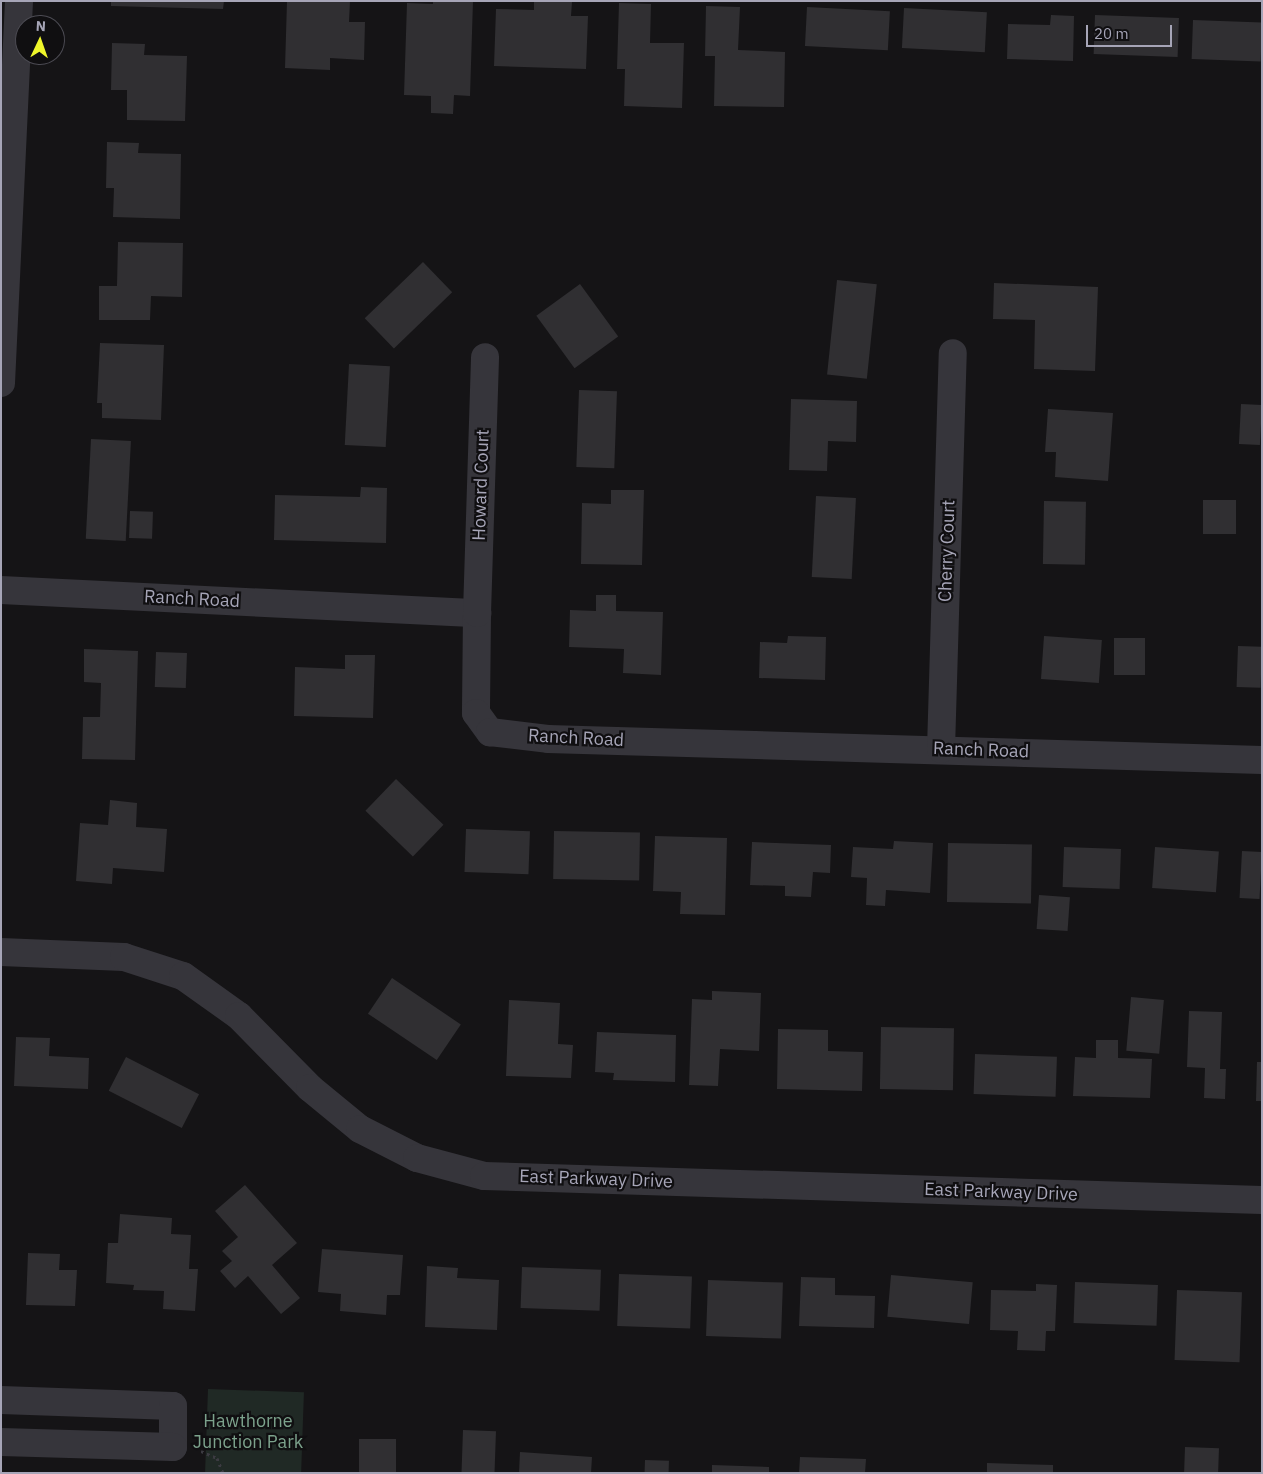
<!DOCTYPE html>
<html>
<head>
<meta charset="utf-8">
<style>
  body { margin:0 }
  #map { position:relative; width:1263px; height:1474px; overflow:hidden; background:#151416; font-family:"IBM Plex Sans",sans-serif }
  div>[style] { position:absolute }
  .green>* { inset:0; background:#202925; transform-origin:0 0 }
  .building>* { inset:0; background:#302f32; transform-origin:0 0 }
  .path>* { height:3px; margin-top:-1.5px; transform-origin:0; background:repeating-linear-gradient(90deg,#3c3b42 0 2.5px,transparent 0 6.5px) }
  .street>* { height:28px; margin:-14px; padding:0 14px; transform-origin:14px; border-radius:14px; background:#36353b }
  span { translate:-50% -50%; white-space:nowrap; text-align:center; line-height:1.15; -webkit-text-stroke:4.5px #100f11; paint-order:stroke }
  .street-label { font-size:18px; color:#a6a5b7 }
  .park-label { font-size:18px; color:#7ca28c }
  .frame { position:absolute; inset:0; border:2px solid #a6a5b7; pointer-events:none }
  .north { position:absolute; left:15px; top:15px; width:50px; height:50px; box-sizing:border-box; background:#100f11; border:1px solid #4c4b53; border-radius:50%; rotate:3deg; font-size:14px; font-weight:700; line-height:20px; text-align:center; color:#a6a5b7 }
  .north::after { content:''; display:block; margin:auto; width:18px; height:22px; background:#eff62b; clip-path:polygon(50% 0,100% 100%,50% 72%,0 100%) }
  .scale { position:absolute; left:1086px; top:25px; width:86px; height:22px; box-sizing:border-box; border:2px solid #a6a5b7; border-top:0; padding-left:6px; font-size:15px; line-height:18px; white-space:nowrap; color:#a6a5b7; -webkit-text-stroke:4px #100f11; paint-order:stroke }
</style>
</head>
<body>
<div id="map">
  <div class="green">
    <i style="left:208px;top:1389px;width:96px;height:84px;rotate:2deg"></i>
  </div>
  <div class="building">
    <i style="clip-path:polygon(111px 1px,224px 1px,223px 9px,111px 6px)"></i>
    <i style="clip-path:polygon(287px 1px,350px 1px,349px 22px,365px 22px,364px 60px,330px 58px,330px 70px,285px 68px)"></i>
    <i style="clip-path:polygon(433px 1px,473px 1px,470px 96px,454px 95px,453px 114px,431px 113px,431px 96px,404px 95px,407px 3px,433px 4px)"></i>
    <i style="clip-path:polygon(534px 1px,572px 2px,571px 16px,588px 16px,586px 69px,494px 66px,496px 9px,534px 10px)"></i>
    <i style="clip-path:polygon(619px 3px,651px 4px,650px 43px,684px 43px,682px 108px,624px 106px,625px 69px,617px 69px)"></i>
    <i style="clip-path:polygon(706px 6px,740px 7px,738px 50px,785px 52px,784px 107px,714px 106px,715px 56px,705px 56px)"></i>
    <i style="left:807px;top:7px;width:83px;height:39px;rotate:3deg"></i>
    <i style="left:904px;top:8px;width:83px;height:40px;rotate:3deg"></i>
    <i style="clip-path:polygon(1051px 15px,1074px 16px,1073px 61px,1007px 59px,1008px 24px,1050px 25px)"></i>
    <i style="left:1095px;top:15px;width:84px;height:39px;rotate:2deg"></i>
    <i style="left:1193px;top:20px;width:69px;height:39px;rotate:2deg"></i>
    <i style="clip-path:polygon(112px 43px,145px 44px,144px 55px,187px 56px,185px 121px,127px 120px,127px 90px,111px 90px)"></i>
    <i style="clip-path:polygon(107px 142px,139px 143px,138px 153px,181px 154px,180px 219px,113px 217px,114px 188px,106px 188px)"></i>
    <i style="clip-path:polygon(118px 242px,183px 243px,182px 297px,151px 296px,150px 320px,99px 320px,99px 286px,117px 286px)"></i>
    <i style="left:423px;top:262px;width:42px;height:81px;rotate:46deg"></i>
    <i style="left:837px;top:280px;width:40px;height:95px;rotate:6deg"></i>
    <i style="clip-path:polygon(994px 283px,1098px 287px,1095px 371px,1034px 369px,1035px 320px,993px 319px)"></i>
    <i style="left:580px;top:284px;width:65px;height:54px;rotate:54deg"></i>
    <i style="clip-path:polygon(100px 343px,164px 345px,161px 420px,102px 418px,102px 403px,97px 403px)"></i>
    <i style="left:349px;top:364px;width:41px;height:81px;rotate:3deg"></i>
    <i style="left:579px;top:390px;width:38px;height:77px;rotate:2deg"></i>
    <i style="clip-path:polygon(791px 399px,857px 401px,856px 442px,828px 441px,827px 471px,789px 470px)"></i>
    <i style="left:1241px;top:404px;width:21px;height:40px;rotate:3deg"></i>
    <i style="clip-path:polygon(1048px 409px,1113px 413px,1108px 481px,1055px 477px,1056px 452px,1045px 452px)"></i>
    <i style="left:91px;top:439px;width:40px;height:100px;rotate:3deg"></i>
    <i style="clip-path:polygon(361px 487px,387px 488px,386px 543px,274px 540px,275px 495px,360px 497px)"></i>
    <i style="clip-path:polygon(611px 490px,644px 490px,642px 565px,581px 564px,582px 503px,611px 504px)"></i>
    <i style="left:816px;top:496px;width:40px;height:81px;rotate:3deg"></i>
    <i style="left:1203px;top:500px;width:33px;height:34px"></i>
    <i style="left:1044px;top:501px;width:42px;height:63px;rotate:1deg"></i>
    <i style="left:130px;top:511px;width:23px;height:27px;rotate:2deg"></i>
    <i style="clip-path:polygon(596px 595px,616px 595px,616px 611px,663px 612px,661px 675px,623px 673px,624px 649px,569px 647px,570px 610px,596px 611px)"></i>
    <i style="clip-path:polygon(788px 636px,826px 637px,825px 680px,759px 678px,760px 642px,787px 643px)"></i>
    <i style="left:1044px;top:636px;width:58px;height:43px;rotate:4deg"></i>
    <i style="left:1114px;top:638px;width:31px;height:37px"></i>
    <i style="left:1238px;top:646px;width:24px;height:41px;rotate:2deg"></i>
    <i style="clip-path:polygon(84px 649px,138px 651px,135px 760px,82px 759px,83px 717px,100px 717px,101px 683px,84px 682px)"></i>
    <i style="left:156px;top:652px;width:31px;height:35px;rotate:2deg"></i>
    <i style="clip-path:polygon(345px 655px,375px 655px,373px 718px,294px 716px,295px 667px,345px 669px)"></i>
    <i style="left:396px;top:779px;width:66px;height:44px;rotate:44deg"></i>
    <i style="clip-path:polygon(110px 800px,137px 803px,136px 827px,167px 829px,164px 872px,113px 868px,112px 884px,76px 881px,80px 823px,108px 825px)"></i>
    <i style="left:466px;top:829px;width:64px;height:43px;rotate:2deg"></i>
    <i style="left:554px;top:831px;width:86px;height:48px;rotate:1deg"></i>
    <i style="clip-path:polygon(655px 836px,727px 838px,725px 915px,680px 914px,681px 892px,653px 891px)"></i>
    <i style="clip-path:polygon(894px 841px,933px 843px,930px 893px,886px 890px,885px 906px,866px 905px,867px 878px,851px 877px,853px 847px,893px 849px)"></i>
    <i style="clip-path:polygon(752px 842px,831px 845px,830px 873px,813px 872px,811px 897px,785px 896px,785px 886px,750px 885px)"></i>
    <i style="left:948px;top:843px;width:84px;height:59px;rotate:1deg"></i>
    <i style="left:1064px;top:847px;width:57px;height:40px;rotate:2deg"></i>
    <i style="left:1155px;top:847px;width:64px;height:41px;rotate:4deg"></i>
    <i style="left:1242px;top:851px;width:20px;height:47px;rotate:3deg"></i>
    <i style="left:1039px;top:895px;width:31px;height:34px;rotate:4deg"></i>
    <i style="left:392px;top:978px;width:83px;height:43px;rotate:34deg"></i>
    <i style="clip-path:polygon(712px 991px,761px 993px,759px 1051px,720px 1049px,718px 1086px,689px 1085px,692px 999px,712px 1000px)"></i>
    <i style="left:1131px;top:997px;width:33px;height:54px;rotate:5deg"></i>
    <i style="clip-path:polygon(509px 1000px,560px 1003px,558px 1044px,573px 1045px,571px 1078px,506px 1076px)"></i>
    <i style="clip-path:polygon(1189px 1011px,1222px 1012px,1220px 1069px,1226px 1069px,1225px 1099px,1204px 1098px,1205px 1068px,1187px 1067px)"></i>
    <i style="left:881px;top:1027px;width:73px;height:62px;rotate:1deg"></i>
    <i style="clip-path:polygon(778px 1029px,828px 1030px,828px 1051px,863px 1052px,862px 1091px,777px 1089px)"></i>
    <i style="clip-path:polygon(597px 1032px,676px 1035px,675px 1082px,613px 1080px,614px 1073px,595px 1072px)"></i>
    <i style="clip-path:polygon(16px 1037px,50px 1038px,49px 1056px,89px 1058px,88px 1089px,14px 1086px)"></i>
    <i style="clip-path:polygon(1096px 1040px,1118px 1040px,1118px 1058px,1152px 1059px,1150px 1098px,1073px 1096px,1075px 1057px,1096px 1058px)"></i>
    <i style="left:975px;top:1054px;width:82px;height:40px;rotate:2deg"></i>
    <i style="left:126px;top:1057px;width:82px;height:38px;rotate:27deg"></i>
    <i style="clip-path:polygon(1257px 1062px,1262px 1062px,1262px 1101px,1256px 1101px)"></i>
    <i style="clip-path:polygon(245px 1185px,297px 1243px,272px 1265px,300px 1298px,281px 1314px,248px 1276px,235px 1288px,220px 1271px,232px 1261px,222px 1251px,238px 1237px,215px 1211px)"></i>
    <i style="clip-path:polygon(120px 1214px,172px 1218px,171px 1234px,191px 1235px,189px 1269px,198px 1269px,195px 1311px,163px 1309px,164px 1291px,133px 1290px,134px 1285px,106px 1283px,108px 1243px,118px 1243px)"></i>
    <i style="clip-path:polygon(322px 1249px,403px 1255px,400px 1295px,387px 1295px,386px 1315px,340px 1311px,341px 1294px,318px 1292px)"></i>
    <i style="clip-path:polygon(28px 1253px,60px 1254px,59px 1270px,77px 1270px,75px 1306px,26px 1305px)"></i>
    <i style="clip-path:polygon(427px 1266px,458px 1268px,457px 1278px,499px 1280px,497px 1330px,425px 1327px)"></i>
    <i style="left:522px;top:1267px;width:79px;height:41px;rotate:2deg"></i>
    <i style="left:619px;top:1274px;width:73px;height:52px;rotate:2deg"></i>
    <i style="left:891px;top:1275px;width:82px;height:42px;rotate:5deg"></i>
    <i style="clip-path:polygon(801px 1277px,835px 1278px,835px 1295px,875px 1296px,874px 1328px,799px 1326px)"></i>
    <i style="left:708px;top:1280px;width:75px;height:56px;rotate:2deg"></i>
    <i style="left:1075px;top:1282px;width:83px;height:41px;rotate:2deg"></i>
    <i style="clip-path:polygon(1036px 1284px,1057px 1285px,1055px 1331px,1046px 1331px,1045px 1351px,1017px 1350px,1018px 1331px,990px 1330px,991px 1290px,1036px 1291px)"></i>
    <i style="left:1177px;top:1290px;width:65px;height:70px;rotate:2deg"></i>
    <i style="left:463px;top:1430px;width:33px;height:43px;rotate:2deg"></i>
    <i style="left:359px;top:1439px;width:37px;height:34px"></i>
    <i style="left:1185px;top:1447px;width:34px;height:26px;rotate:2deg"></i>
    <i style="clip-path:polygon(520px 1452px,592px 1457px,591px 1473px,519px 1473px)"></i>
    <i style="clip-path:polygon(800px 1457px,866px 1459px,865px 1473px,799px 1473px)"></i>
    <i style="left:645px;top:1460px;width:24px;height:13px;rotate:2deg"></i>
    <i style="clip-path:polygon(987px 1463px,1053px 1465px,1053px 1473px,987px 1473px)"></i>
    <i style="clip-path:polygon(712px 1465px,769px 1467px,769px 1473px,712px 1473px)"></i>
  </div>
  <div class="path">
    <i style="left:201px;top:1451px;width:17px;rotate:24deg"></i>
    <i style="left:217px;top:1458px;width:16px;rotate:68deg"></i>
  </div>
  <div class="street">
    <i style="left:1px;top:383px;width:382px;rotate:-87.3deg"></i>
    <i style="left:1px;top:590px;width:477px;rotate:2.8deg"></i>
    <i style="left:477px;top:613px;width:100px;rotate:90.6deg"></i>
    <i style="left:476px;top:713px;width:24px;rotate:54deg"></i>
    <i style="left:490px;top:732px;width:58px;rotate:6.9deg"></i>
    <i style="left:548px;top:739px;width:714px;rotate:1.68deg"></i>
    <i style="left:477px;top:613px;width:256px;rotate:-88.2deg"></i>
    <i style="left:941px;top:749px;width:396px;rotate:-88.3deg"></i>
    <i style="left:1px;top:952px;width:123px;rotate:2.3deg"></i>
    <i style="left:124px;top:957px;width:62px;rotate:17.9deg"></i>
    <i style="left:183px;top:976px;width:69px;rotate:35.5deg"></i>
    <i style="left:239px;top:1016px;width:101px;rotate:45.4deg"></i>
    <i style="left:310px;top:1088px;width:65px;rotate:39.4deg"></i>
    <i style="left:360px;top:1129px;width:64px;rotate:27deg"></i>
    <i style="left:417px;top:1158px;width:69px;rotate:15deg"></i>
    <i style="left:484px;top:1176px;width:778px;rotate:1.77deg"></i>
    <i style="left:1px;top:1400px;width:172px;rotate:2deg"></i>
    <i style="left:173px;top:1406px;width:41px;rotate:90deg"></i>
    <i style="left:173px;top:1447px;width:172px;rotate:-178.3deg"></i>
  </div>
  <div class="street-label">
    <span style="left:481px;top:485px;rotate:-88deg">Howard Court</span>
    <span style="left:947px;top:551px;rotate:-88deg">Cherry Court</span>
    <span style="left:192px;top:599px;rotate:3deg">Ranch Road</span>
    <span style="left:576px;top:738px;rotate:3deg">Ranch Road</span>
    <span style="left:981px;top:750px;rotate:2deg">Ranch Road</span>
    <span style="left:596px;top:1179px;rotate:2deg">East Parkway Drive</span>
    <span style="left:1001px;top:1192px;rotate:2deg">East Parkway Drive</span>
  </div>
  <div class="park-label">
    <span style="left:248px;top:1432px">Hawthorne<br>Junction Park</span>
  </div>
  <div class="frame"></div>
  <div class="north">N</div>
  <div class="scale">20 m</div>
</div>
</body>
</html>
